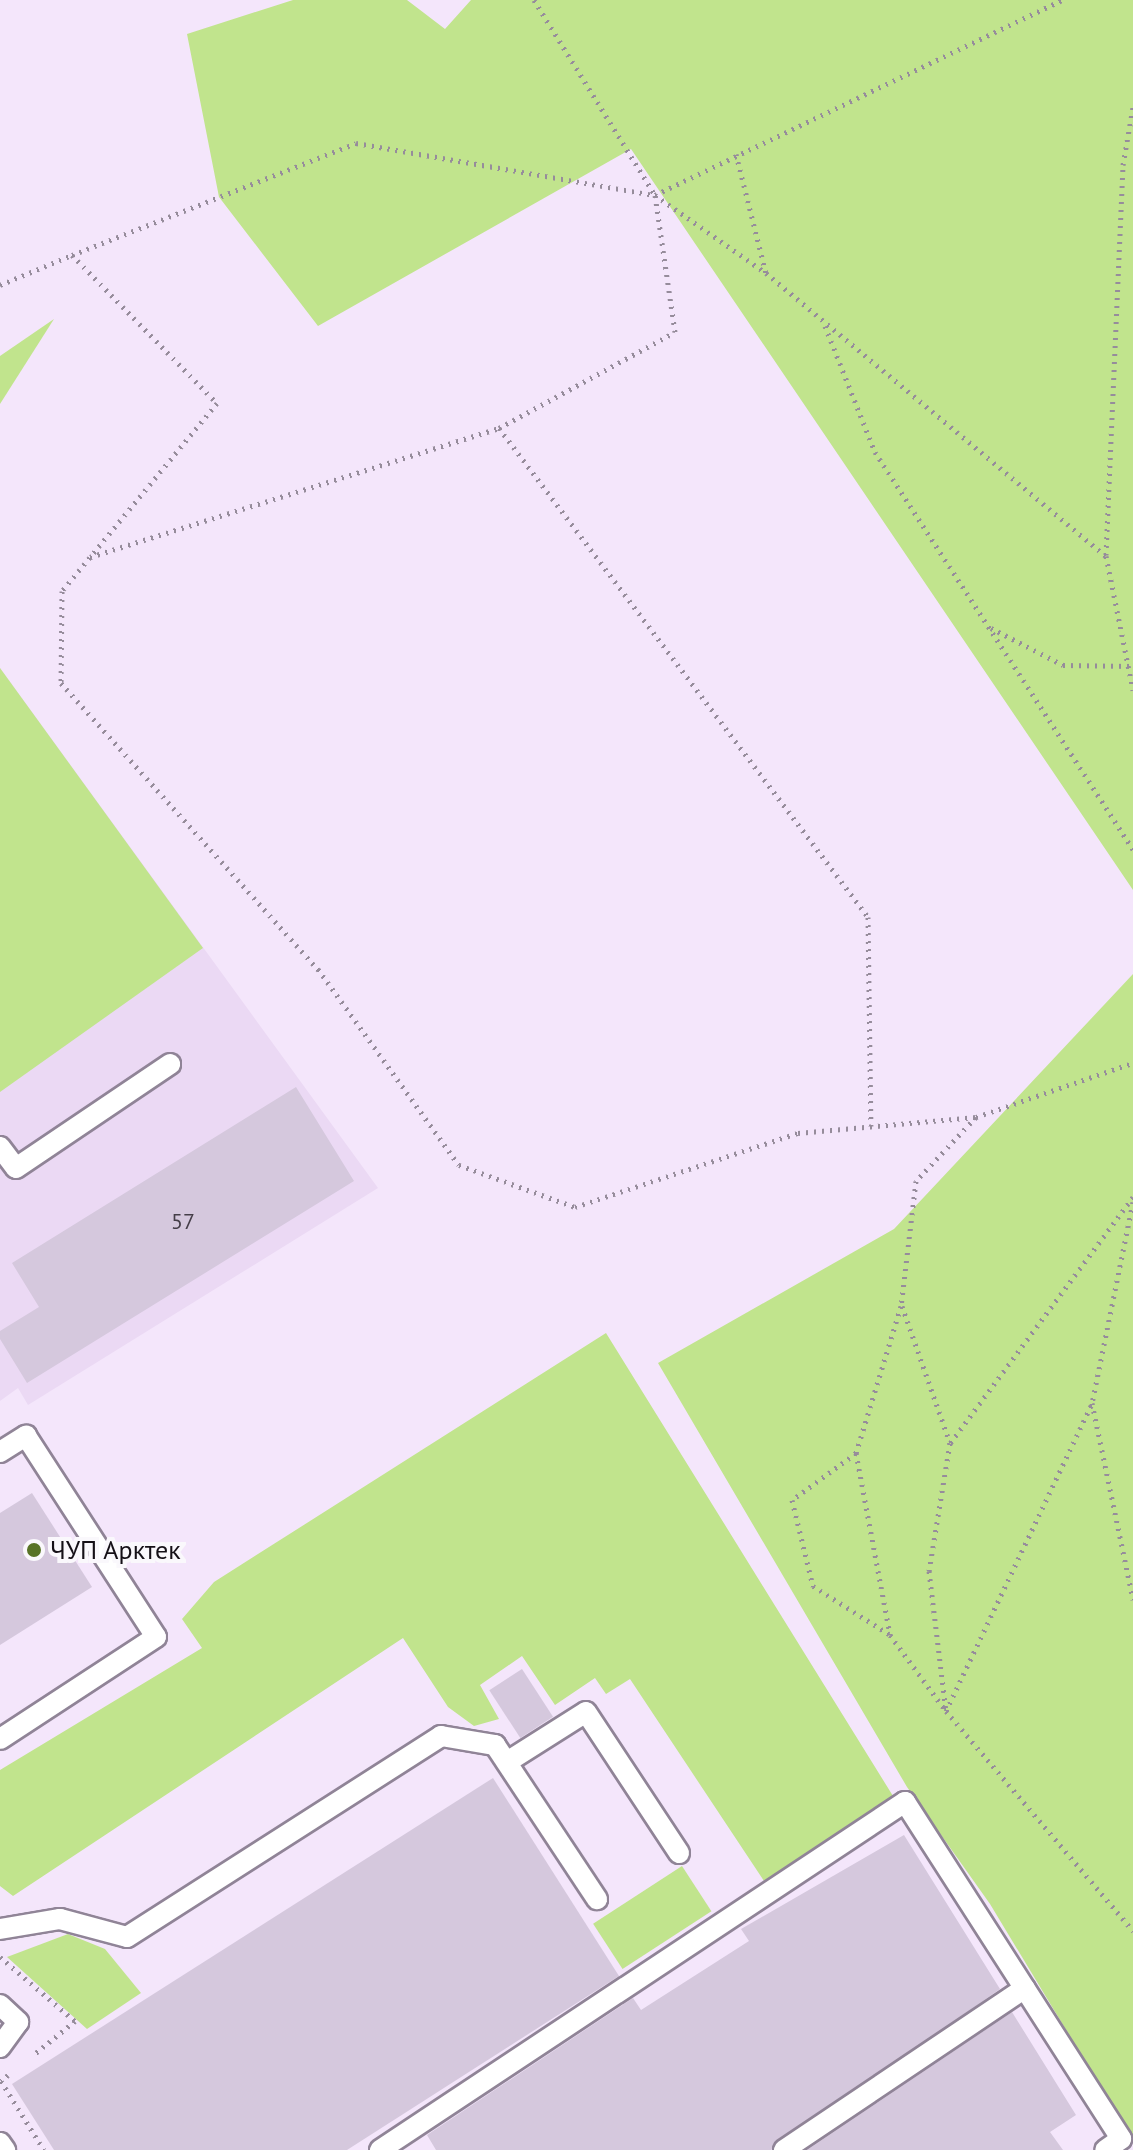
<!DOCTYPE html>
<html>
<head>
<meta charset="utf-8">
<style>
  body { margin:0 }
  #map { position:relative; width:1133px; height:2150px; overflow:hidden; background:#f4e6fb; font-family:"PT Sans",sans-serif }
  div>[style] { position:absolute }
  .built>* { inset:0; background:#ebd9f4 }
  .green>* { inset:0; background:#c1e48d; transform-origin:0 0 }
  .building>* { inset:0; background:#d5c8dd; transform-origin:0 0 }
  .path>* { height:5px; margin-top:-2.5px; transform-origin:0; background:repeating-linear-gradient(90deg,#968c9b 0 2px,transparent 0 8px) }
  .roads { filter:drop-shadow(2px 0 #908497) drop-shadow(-2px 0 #908497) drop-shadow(0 2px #908497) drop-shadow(0 -2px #908497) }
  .lane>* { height:20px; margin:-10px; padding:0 10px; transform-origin:10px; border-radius:10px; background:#fff }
  .dots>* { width:22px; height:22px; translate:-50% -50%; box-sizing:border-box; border:4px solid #faf8fc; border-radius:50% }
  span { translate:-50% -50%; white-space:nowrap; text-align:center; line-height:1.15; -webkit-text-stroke:8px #faf8fc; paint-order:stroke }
  .number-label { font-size:22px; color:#453e48 }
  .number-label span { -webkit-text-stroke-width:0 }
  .poi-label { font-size:26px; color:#151017 }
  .left { translate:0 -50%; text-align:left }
</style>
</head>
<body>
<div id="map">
  <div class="built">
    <i style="clip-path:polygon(0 668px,378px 1188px,28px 1405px,18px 1388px,0 1401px)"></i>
  </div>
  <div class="green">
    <i style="clip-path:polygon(293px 0,407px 0,445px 29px,471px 0,1133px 0,1133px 890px,631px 149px,318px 326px,219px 197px,187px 34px)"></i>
    <i style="clip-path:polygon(54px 319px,0 404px,0 356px)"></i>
    <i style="clip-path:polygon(0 668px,203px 948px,0 1092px)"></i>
    <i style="clip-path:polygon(1133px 974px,1133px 2141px,990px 1904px,907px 1787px,658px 1363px,894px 1229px)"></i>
    <i style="clip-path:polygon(606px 1333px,893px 1796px,764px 1881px,630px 1679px,606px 1694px,595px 1678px,555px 1705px,522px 1656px,480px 1685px,499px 1719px,474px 1726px,448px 1707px,403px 1638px,13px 1896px,0 1886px,0 1770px,202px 1648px,182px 1619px,214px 1582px)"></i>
    <i style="left:682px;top:1866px;width:54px;height:106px;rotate:57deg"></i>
    <i style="clip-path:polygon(68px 1934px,105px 1949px,141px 1993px,87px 2029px,7px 1957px)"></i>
  </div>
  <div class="building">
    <i style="clip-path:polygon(296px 1087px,354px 1181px,27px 1383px,0 1339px,0 1331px,39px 1307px,12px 1263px)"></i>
    <i style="clip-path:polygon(32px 1493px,92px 1587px,0 1645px,0 1513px)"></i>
    <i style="left:522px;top:1669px;width:57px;height:39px;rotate:57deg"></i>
    <i style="clip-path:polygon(493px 1778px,619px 1976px,347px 2150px,54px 2150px,12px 2084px)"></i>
    <i style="clip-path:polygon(904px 1835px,1000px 1989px,771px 2150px,436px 2150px,427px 2135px,633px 1998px,641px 2010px,749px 1941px,741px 1929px)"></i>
    <i style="clip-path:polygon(1012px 2012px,1076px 2115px,1050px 2132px,1063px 2150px,807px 2150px)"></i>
  </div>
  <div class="path">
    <i style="left:534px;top:0;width:229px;rotate:58.2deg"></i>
    <i style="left:736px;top:154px;width:123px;rotate:75.9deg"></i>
    <i style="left:72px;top:255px;width:305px;rotate:-21.5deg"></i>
    <i style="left:356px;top:143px;width:303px;rotate:9.9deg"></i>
    <i style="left:655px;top:195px;width:136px;rotate:35.1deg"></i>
    <i style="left:766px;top:273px;width:442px;rotate:39.8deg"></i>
    <i style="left:1106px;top:556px;width:137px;rotate:78.6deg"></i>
    <i style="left:0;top:285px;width:78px;rotate:-22.6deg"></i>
    <i style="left:72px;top:255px;width:207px;rotate:45.6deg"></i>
    <i style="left:217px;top:403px;width:244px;rotate:129.5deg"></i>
    <i style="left:62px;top:591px;width:92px;rotate:90.6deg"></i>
    <i style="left:61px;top:683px;width:385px;rotate:48.1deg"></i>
    <i style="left:318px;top:969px;width:241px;rotate:54.3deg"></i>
    <i style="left:459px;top:1165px;width:123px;rotate:19.9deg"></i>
    <i style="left:575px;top:1207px;width:235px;rotate:-18.4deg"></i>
    <i style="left:798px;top:1133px;width:179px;rotate:-5.1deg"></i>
    <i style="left:976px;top:1117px;width:166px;rotate:-19deg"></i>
    <i style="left:825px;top:326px;width:136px;rotate:68.4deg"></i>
    <i style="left:875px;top:452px;width:474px;rotate:57deg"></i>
    <i style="left:499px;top:428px;width:200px;rotate:-28.6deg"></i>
    <i style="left:675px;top:332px;width:138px;rotate:-98.3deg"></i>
    <i style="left:655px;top:195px;width:451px;rotate:-25.6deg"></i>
    <i style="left:1106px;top:555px;width:390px;rotate:-87.5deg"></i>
    <i style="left:1123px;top:165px;width:59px;rotate:-80.2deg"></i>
    <i style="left:90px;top:557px;width:429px;rotate:-17.5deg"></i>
    <i style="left:499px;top:428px;width:613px;rotate:52.96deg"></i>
    <i style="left:868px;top:917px;width:209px;rotate:89.2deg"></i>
    <i style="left:991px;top:628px;width:81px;rotate:27.2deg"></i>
    <i style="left:1063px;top:665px;width:70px;rotate:0.8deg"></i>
    <i style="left:976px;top:1117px;width:88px;rotate:133.2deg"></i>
    <i style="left:916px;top:1181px;width:126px;rotate:96.8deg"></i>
    <i style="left:901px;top:1306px;width:154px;rotate:107deg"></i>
    <i style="left:856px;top:1453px;width:185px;rotate:79.4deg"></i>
    <i style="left:890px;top:1635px;width:94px;rotate:53.6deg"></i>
    <i style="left:946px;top:1711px;width:341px;rotate:-64.6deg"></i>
    <i style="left:1133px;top:1197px;width:307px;rotate:126.6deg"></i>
    <i style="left:950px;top:1443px;width:130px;rotate:99.3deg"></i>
    <i style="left:929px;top:1571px;width:141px;rotate:83.1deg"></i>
    <i style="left:946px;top:1711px;width:289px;rotate:49.6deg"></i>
    <i style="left:1133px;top:1202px;width:205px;rotate:101.5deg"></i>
    <i style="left:1092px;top:1403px;width:201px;rotate:78.2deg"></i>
    <i style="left:902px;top:1306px;width:145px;rotate:70.7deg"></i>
    <i style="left:856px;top:1453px;width:79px;rotate:143.7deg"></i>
    <i style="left:792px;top:1500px;width:89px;rotate:76.3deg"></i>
    <i style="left:813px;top:1586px;width:90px;rotate:32.3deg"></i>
    <i style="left:0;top:1957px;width:99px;rotate:40.5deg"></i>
    <i style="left:75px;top:2021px;width:55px;rotate:140.9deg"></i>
    <i style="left:8px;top:2075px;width:9px;rotate:139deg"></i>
    <i style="left:1px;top:2081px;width:81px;rotate:58.1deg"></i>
  </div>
  <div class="roads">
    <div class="lane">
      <i style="left:0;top:1147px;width:26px;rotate:53deg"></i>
      <i style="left:16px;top:1168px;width:186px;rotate:-34deg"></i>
      <i style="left:0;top:1452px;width:31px;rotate:-32deg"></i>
      <i style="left:26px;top:1436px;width:239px;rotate:57.1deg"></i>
      <i style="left:156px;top:1637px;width:186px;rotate:146.8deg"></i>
      <i style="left:507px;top:1762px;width:93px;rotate:-32.3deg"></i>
      <i style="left:586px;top:1712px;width:169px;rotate:56.6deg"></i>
      <i style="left:0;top:1929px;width:61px;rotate:-9.5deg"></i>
      <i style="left:60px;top:1919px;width:69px;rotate:15deg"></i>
      <i style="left:127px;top:1937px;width:373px;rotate:-32.6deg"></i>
      <i style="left:441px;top:1736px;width:55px;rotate:9.5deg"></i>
      <i style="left:495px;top:1745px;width:185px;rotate:56.5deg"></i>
      <i style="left:0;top:2005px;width:25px;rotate:43deg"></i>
      <i style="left:18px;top:2022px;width:31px;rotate:126deg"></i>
      <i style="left:0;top:2143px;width:9px;rotate:54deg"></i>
      <i style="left:380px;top:2150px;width:630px;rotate:-33.54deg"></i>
      <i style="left:905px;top:1802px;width:400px;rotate:57.3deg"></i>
      <i style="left:1121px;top:2139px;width:19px;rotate:145deg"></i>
      <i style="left:784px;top:2150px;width:290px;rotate:-33.9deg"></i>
    </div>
  </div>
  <div class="dots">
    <i style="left:34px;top:1550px;background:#587326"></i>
  </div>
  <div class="number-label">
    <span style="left:183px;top:1222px">57</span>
  </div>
  <div class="poi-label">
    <span class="left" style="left:50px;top:1550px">ЧУП Арктек</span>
  </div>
</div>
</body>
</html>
